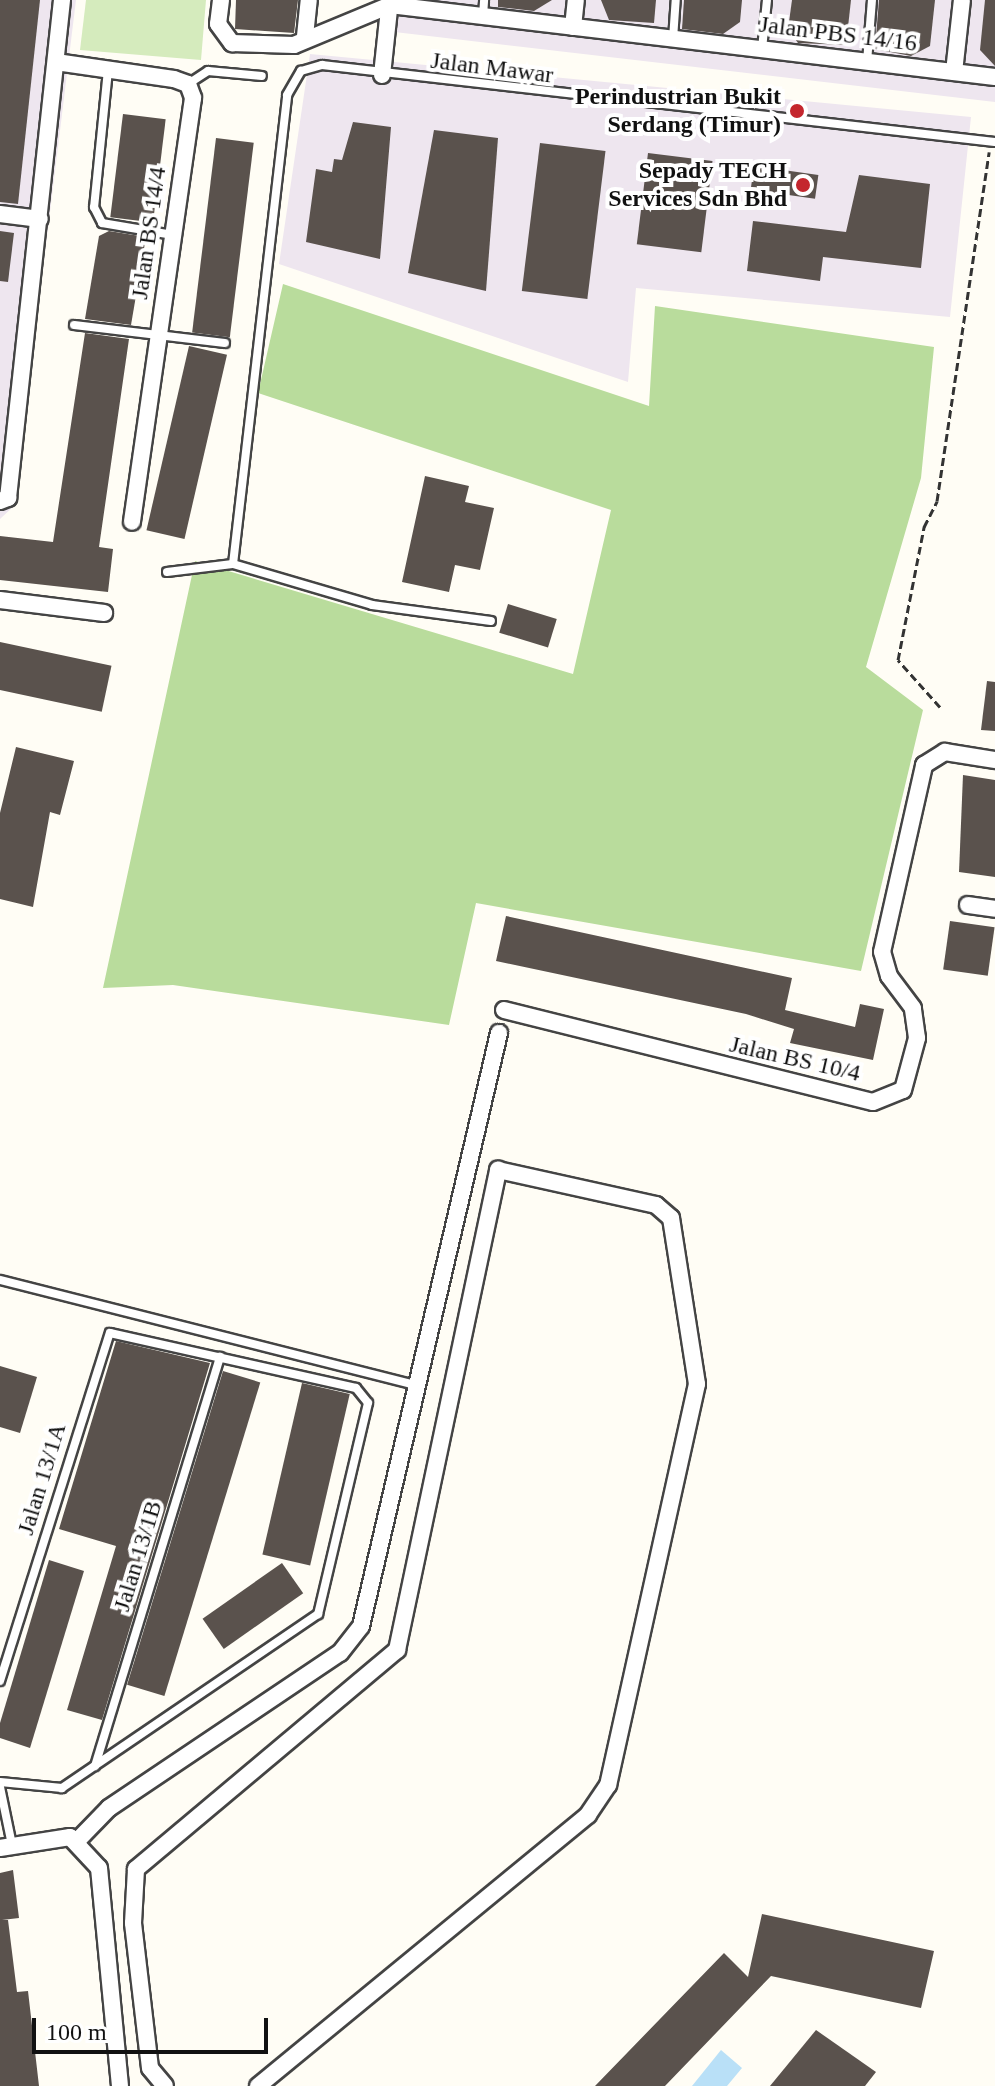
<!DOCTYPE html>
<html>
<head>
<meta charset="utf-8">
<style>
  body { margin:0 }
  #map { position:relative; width:995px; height:2086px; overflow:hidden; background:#fffdf5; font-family:Georgia,serif }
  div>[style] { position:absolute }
  .industrial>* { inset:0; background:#eee6ef }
  .green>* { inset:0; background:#d5ebbd }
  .forest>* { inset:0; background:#b9dc9c }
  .water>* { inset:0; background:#b9e0f7 }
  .building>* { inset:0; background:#5a524d; transform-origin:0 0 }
  .path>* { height:3px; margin-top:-1.5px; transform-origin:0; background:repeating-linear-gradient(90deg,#333 0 8px,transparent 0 12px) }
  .roads { filter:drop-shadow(2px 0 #444) drop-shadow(-2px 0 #444) drop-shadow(0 2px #444) drop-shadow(0 -2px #444) }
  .lane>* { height:8px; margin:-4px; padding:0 4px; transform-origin:4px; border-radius:4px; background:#fff }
  .street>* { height:16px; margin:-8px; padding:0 8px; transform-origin:8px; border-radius:8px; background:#fff }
  .dots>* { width:22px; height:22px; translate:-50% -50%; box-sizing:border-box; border:4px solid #fff; border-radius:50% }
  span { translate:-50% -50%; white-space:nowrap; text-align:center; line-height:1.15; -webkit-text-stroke:8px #fff; paint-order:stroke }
  .street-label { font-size:24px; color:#111 }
  .poi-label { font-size:24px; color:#111; font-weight:700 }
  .right { translate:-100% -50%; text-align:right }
  .scale { position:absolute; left:32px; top:2018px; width:236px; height:36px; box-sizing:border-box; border:4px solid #111; border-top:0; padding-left:10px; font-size:24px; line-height:28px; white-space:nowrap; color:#111; -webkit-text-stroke:6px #fff; paint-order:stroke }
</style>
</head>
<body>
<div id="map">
  <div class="industrial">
    <i style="clip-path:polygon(0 0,76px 0,14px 506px,0 519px)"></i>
    <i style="clip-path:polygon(387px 0,995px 0,995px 102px,386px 31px)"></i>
    <i style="clip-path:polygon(310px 54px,971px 117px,950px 317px,636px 288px,628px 382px,279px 264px)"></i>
  </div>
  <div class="green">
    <i style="clip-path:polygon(86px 0,206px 0,201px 60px,80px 50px)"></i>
  </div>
  <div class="forest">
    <i style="clip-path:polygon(283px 284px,649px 406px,655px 306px,934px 347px,921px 478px,866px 667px,923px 710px,861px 971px,476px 903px,449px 1025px,173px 985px,103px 988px,195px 561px,573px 674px,611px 510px,258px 393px)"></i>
  </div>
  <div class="water">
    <i style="clip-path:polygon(721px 2050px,742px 2068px,727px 2086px,692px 2086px)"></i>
  </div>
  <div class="building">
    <i style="clip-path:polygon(0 0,40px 0,18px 204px,0 202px)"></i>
    <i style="clip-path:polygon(236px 0,298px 0,294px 33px,235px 29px)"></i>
    <i style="clip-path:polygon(498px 0,552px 0,534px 11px,498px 7px)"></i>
    <i style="clip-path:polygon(601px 0,656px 0,654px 23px,609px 20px)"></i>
    <i style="clip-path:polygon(684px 0,742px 0,740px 22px,723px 34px,682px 29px)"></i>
    <i style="clip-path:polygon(792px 0,851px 0,846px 45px,798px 43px,788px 29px)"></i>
    <i style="clip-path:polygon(879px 0,935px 0,930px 46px,911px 56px,875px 49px)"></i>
    <i style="clip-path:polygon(985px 0,995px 0,995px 66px,980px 50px)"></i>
    <i style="left:123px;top:114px;width:43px;height:104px;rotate:7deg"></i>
    <i style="clip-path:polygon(353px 122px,391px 127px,380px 259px,306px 242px,316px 169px,332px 172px,334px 159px,342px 160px)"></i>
    <i style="clip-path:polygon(434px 130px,498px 138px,486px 291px,408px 273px)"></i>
    <i style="left:216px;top:138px;width:38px;height:196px;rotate:7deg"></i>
    <i style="left:540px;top:143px;width:66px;height:149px;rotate:7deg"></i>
    <i style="left:648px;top:153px;width:65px;height:92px;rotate:7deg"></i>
    <i style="left:754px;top:166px;width:65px;height:24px;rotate:8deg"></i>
    <i style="clip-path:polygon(859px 175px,930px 184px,921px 268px,823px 257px,820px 281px,747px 271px,753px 221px,846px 232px)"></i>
    <i style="clip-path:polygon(0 231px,14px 233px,8px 282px,0 281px)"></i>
    <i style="clip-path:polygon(109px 231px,146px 237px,131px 325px,85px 319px,99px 236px)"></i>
    <i style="clip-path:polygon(85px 333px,129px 339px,99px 547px,113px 549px,108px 592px,0 580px,0 536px,53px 542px)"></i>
    <i style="left:189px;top:346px;width:39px;height:189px;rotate:13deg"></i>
    <i style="clip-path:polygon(425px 476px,469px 486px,465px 502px,494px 508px,480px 570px,455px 565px,449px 592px,402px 582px)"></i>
    <i style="left:508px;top:604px;width:51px;height:30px;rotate:17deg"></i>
    <i style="left:0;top:642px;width:114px;height:47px;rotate:12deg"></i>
    <i style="clip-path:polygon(987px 681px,995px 682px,995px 731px,981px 730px)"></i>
    <i style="clip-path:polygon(16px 747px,74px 761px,60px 815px,50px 812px,33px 907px,0 899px,0 813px)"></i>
    <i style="clip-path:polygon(963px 775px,995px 780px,995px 877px,959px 872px)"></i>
    <i style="clip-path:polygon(506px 916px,792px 978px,785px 1010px,818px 1018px,855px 1027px,860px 1004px,884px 1009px,873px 1060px,790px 1043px,794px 1029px,746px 1014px,496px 961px)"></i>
    <i style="left:950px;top:921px;width:45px;height:49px;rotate:8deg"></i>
    <i style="clip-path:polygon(116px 1341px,210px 1363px,102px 1720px,67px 1710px,116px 1546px,59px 1529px)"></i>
    <i style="clip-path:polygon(0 1366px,37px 1377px,20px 1433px,0 1427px)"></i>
    <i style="left:223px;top:1371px;width:39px;height:328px;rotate:17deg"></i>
    <i style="left:302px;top:1383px;width:49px;height:176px;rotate:13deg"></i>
    <i style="clip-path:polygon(49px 1560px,84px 1571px,30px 1748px,0 1738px,0 1723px)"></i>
    <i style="left:282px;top:1563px;width:37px;height:97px;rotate:55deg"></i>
    <i style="clip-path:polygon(13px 1870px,19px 1918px,2px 1920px,8px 1920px,17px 1992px,28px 1991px,39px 2086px,0 2086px,0 1873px)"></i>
    <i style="clip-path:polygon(762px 1914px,934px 1951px,921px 2008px,771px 1976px,665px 2086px,595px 2086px,724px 1953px,748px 1977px)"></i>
    <i style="clip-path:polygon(816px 2030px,876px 2072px,865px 2086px,770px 2086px)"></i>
  </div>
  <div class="path">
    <i style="left:940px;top:707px;width:63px;rotate:-131.8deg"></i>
    <i style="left:898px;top:660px;width:136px;rotate:-78.9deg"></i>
    <i style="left:924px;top:527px;width:29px;rotate:-63deg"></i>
    <i style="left:937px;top:501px;width:353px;rotate:-81.5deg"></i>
  </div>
  <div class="roads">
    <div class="lane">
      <i style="left:483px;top:16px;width:16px;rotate:-86deg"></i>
      <i style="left:673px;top:39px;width:39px;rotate:-86deg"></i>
      <i style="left:762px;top:49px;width:49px;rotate:-84.2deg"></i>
      <i style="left:867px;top:62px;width:62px;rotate:-85.4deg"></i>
      <i style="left:108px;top:70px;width:138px;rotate:95.8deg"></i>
      <i style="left:94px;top:207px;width:18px;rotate:63deg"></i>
      <i style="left:102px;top:223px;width:72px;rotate:9.6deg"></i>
      <i style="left:188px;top:84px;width:24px;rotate:-33deg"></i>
      <i style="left:208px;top:71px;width:54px;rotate:5.3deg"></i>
      <i style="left:74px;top:325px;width:152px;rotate:6.8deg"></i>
      <i style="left:233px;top:564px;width:472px;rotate:-83.4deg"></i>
      <i style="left:287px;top:95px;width:28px;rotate:-60deg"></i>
      <i style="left:301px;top:71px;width:22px;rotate:-16deg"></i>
      <i style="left:322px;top:65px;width:677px;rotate:6.53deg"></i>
      <i style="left:167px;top:572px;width:66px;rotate:-6.9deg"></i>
      <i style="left:233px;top:564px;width:145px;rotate:16.4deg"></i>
      <i style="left:372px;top:605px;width:120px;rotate:7.7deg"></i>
      <i style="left:0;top:1280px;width:429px;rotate:14.2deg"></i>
      <i style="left:0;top:1681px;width:365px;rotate:-72.5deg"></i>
      <i style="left:110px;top:1333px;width:252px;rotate:12.6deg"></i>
      <i style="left:356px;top:1388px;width:19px;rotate:51deg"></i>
      <i style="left:368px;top:1403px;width:217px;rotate:103.3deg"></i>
      <i style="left:318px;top:1614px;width:310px;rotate:145.8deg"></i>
      <i style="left:62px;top:1788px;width:62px;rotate:-174.5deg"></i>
      <i style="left:95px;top:1766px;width:428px;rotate:-73deg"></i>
      <i style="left:0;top:1787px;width:59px;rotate:78.3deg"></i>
    </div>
    <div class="street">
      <i style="left:221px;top:0;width:24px;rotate:97deg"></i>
      <i style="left:218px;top:24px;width:24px;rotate:54deg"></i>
      <i style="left:232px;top:43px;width:62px;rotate:1.8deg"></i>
      <i style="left:294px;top:45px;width:104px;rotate:-22.6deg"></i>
      <i style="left:390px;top:5px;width:609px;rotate:6.79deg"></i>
      <i style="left:573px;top:27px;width:27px;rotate:-84deg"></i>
      <i style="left:305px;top:36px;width:36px;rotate:-84deg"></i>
      <i style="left:56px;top:62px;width:119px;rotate:8.2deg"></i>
      <i style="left:174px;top:79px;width:15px;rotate:20deg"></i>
      <i style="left:188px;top:84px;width:15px;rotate:70deg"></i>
      <i style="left:193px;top:98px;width:428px;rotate:98.2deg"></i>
      <i style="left:954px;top:72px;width:72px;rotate:-83.7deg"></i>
      <i style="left:382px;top:75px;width:75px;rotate:-83.9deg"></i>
      <i style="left:0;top:214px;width:40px;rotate:7.1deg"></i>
      <i style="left:0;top:501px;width:9px;rotate:-21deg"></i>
      <i style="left:8px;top:498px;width:501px;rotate:-83.81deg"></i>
      <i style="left:0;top:600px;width:105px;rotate:7.1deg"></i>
      <i style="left:968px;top:905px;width:27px;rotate:8deg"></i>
      <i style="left:504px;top:1010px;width:380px;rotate:14deg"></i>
      <i style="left:873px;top:1102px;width:32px;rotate:-22deg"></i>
      <i style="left:903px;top:1090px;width:54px;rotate:-74.9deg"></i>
      <i style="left:917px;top:1038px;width:30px;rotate:-98deg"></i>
      <i style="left:913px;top:1008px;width:40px;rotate:-127deg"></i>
      <i style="left:889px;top:976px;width:25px;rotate:-106deg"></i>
      <i style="left:882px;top:952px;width:192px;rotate:-77.3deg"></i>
      <i style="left:924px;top:765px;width:25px;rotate:-32deg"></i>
      <i style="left:945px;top:752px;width:51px;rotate:9.1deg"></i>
      <i style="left:77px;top:1841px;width:46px;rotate:-45.9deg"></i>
      <i style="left:109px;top:1808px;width:278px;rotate:-33.9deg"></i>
      <i style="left:340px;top:1653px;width:34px;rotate:-52deg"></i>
      <i style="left:361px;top:1626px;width:609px;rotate:-76.9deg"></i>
      <i style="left:0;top:1848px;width:71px;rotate:-8.9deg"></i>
      <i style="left:70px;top:1837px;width:42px;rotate:46.9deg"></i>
      <i style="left:99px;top:1868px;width:219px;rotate:84.5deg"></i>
      <i style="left:165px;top:2086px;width:23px;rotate:-130deg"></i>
      <i style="left:150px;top:2068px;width:146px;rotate:-96.7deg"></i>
      <i style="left:133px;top:1923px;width:54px;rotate:-86.8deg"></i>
      <i style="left:136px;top:1869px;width:341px;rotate:-40deg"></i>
      <i style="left:397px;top:1650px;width:491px;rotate:-78.1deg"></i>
      <i style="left:498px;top:1170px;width:162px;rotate:12.5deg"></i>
      <i style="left:656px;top:1205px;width:20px;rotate:41deg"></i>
      <i style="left:671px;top:1218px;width:168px;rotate:81.1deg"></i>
      <i style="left:697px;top:1384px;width:411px;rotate:102.5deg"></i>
      <i style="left:608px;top:1785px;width:36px;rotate:124deg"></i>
      <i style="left:588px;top:1815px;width:427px;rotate:140.6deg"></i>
    </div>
  </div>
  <div class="dots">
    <i style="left:797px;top:111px;background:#c4262e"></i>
    <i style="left:803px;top:185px;background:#c4262e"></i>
  </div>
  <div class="street-label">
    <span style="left:838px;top:34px;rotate:7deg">Jalan PBS 14/16</span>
    <span style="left:492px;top:68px;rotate:7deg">Jalan Mawar</span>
    <span style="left:149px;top:233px;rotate:-82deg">Jalan BS 14/4</span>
    <span style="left:795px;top:1059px;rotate:13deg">Jalan BS 10/4</span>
    <span style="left:42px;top:1479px;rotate:-73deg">Jalan 13/1A</span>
    <span style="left:138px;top:1556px;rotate:-73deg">Jalan 13/1B</span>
  </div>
  <div class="poi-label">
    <span class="right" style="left:781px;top:111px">Perindustrian Bukit<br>Serdang (Timur)</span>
    <span class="right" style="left:787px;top:185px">Sepady TECH<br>Services Sdn Bhd</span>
  </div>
  <div class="scale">100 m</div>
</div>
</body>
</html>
